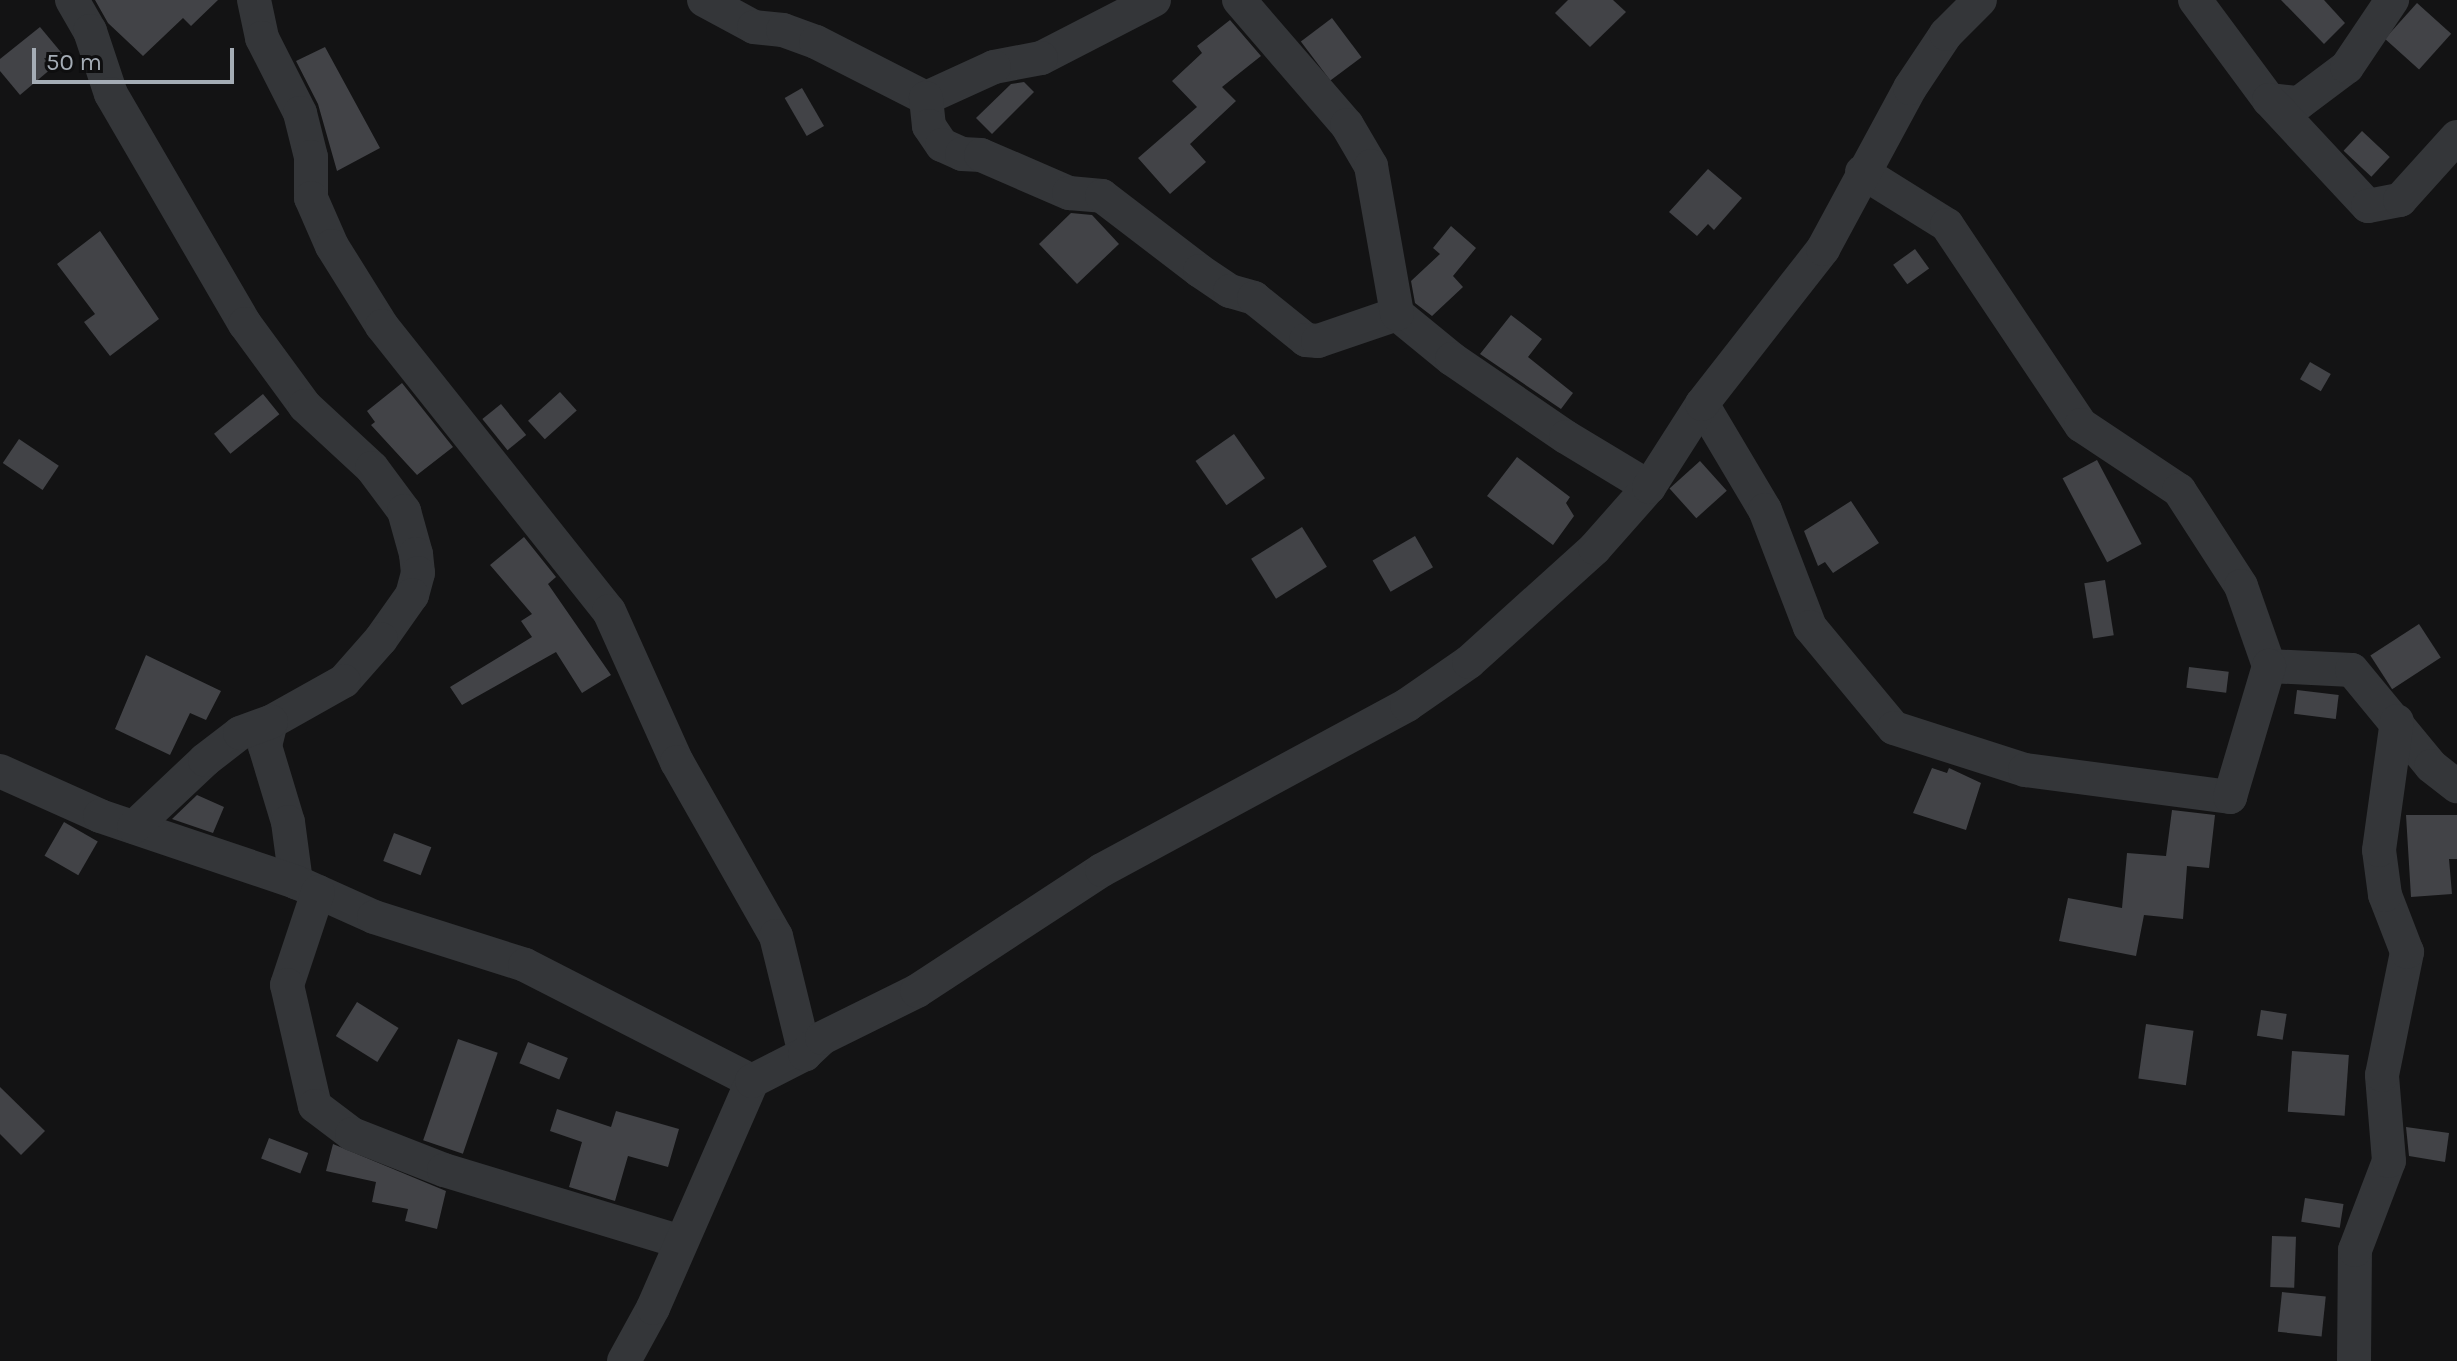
<!DOCTYPE html>
<html>
<head>
<meta charset="utf-8">
<style>
  body { margin:0 }
  #map { position:relative; width:2457px; height:1361px; overflow:hidden; background:#131314; font-family:Karla,sans-serif }
  div>[style] { position:absolute }
  .building>* { inset:0; background:#424347; transform-origin:0 0 }
  .minor>* { height:34px; margin:-17px; padding:0 17px; transform-origin:17px; border-radius:17px; background:#343639 }
  span { translate:-50% -50%; white-space:nowrap; text-align:center; line-height:1.15; -webkit-text-stroke:6px #0e0e0f; paint-order:stroke }
  .scale { position:absolute; left:32px; top:48px; width:202px; height:36px; box-sizing:border-box; border:4px solid #a4acb5; border-top:0; padding-left:10px; font-size:24px; line-height:28px; white-space:nowrap; color:#a4acb5; -webkit-text-stroke:6px #0e0e0f; paint-order:stroke }
</style>
</head>
<body>
<div id="map">
  <div class="building">
    <i style="clip-path:polygon(95px 0,218px 0,191px 26px,183px 18px,143px 56px,108px 23px)"></i>
    <i style="clip-path:polygon(1568px 0,1613px 0,1626px 12px,1590px 47px,1555px 13px)"></i>
    <i style="clip-path:polygon(2281px 0,2324px 0,2345px 23px,2324px 44px)"></i>
    <i style="left:2417px;top:3px;width:46px;height:48px;rotate:42deg"></i>
    <i style="left:1332px;top:18px;width:49px;height:39px;rotate:53deg"></i>
    <i style="clip-path:polygon(1230px 20px,1261px 56px,1222px 87px,1236px 101px,1190px 144px,1206px 162px,1170px 194px,1138px 158px,1197px 107px,1172px 81px,1202px 53px,1197px 46px)"></i>
    <i style="clip-path:polygon(40px 27px,65px 57px,20px 95px,0 71px,0 59px)"></i>
    <i style="clip-path:polygon(325px 47px,380px 148px,337px 171px,318px 104px,296px 61px)"></i>
    <i style="clip-path:polygon(1024px 82px,1034px 92px,992px 134px,976px 118px,1011px 84px)"></i>
    <i style="left:802px;top:88px;width:44px;height:20px;rotate:60deg"></i>
    <i style="left:2362px;top:131px;width:38px;height:27px;rotate:43deg"></i>
    <i style="clip-path:polygon(1708px 169px,1742px 198px,1714px 230px,1708px 224px,1697px 236px,1669px 212px)"></i>
    <i style="clip-path:polygon(1071px 213px,1092px 215px,1119px 244px,1077px 284px,1039px 244px)"></i>
    <i style="clip-path:polygon(1451px 226px,1476px 248px,1453px 276px,1463px 287px,1432px 316px,1415px 303px,1411px 281px,1440px 254px,1433px 248px)"></i>
    <i style="clip-path:polygon(100px 231px,159px 319px,110px 356px,84px 322px,95px 314px,57px 264px)"></i>
    <i style="left:1915px;top:249px;width:24px;height:27px;rotate:54deg"></i>
    <i style="clip-path:polygon(1511px 315px,1542px 339px,1528px 357px,1573px 393px,1561px 409px,1480px 354px)"></i>
    <i style="left:2310px;top:362px;width:24px;height:20px;rotate:30deg"></i>
    <i style="clip-path:polygon(402px 383px,453px 447px,417px 475px,371px 425px,375px 422px,367px 411px)"></i>
    <i style="left:560px;top:392px;width:25px;height:43px;rotate:48deg"></i>
    <i style="left:263px;top:394px;width:26px;height:63px;rotate:51deg"></i>
    <i style="left:501px;top:404px;width:40px;height:24px;rotate:51deg"></i>
    <i style="left:1234px;top:434px;width:54px;height:47px;rotate:55deg"></i>
    <i style="left:19px;top:439px;width:48px;height:29px;rotate:34deg"></i>
    <i style="clip-path:polygon(1517px 457px,1570px 497px,1566px 503px,1574px 516px,1553px 545px,1487px 496px)"></i>
    <i style="left:2097px;top:460px;width:95px;height:39px;rotate:62deg"></i>
    <i style="left:1700px;top:461px;width:40px;height:41px;rotate:48deg"></i>
    <i style="clip-path:polygon(1851px 501px,1879px 543px,1833px 573px,1825px 562px,1818px 566px,1804px 531px)"></i>
    <i style="left:1302px;top:527px;width:47px;height:60px;rotate:58deg"></i>
    <i style="left:1415px;top:536px;width:36px;height:49px;rotate:60deg"></i>
    <i style="clip-path:polygon(524px 537px,556px 577px,548px 584px,611px 675px,582px 693px,556px 652px,462px 705px,450px 687px,532px 637px,521px 621px,532px 614px,490px 565px)"></i>
    <i style="left:2105px;top:580px;width:56px;height:21px;rotate:81deg"></i>
    <i style="left:2419px;top:624px;width:40px;height:58px;rotate:57deg"></i>
    <i style="clip-path:polygon(146px 655px,221px 691px,206px 720px,190px 713px,170px 755px,115px 729px)"></i>
    <i style="left:2189px;top:667px;width:40px;height:21px;rotate:7deg"></i>
    <i style="left:2297px;top:690px;width:42px;height:24px;rotate:7deg"></i>
    <i style="clip-path:polygon(1932px 768px,1947px 773px,1949px 768px,1981px 783px,1966px 830px,1913px 813px)"></i>
    <i style="clip-path:polygon(197px 795px,224px 807px,213px 833px,172px 819px)"></i>
    <i style="clip-path:polygon(2172px 810px,2215px 815px,2209px 868px,2187px 866px,2183px 919px,2144px 915px,2136px 956px,2059px 941px,2068px 898px,2122px 908px,2127px 853px,2166px 856px)"></i>
    <i style="clip-path:polygon(2406px 815px,2457px 815px,2457px 859px,2449px 859px,2452px 894px,2411px 897px)"></i>
    <i style="left:64px;top:822px;width:39px;height:39px;rotate:30deg"></i>
    <i style="left:394px;top:833px;width:40px;height:30px;rotate:21deg"></i>
    <i style="left:357px;top:1002px;width:49px;height:40px;rotate:32deg"></i>
    <i style="left:2261px;top:1010px;width:26px;height:26px;rotate:9deg"></i>
    <i style="left:2146px;top:1024px;width:48px;height:55px;rotate:8deg"></i>
    <i style="left:458px;top:1039px;width:42px;height:107px;rotate:19deg"></i>
    <i style="left:528px;top:1042px;width:43px;height:23px;rotate:22deg"></i>
    <i style="left:2292px;top:1051px;width:57px;height:61px;rotate:4deg"></i>
    <i style="clip-path:polygon(0 1087px,45px 1131px,21px 1155px,0 1134px)"></i>
    <i style="clip-path:polygon(557px 1109px,611px 1127px,616px 1111px,679px 1129px,668px 1167px,628px 1156px,615px 1201px,569px 1187px,582px 1142px,550px 1131px)"></i>
    <i style="clip-path:polygon(2406px 1127px,2449px 1133px,2445px 1162px,2409px 1156px)"></i>
    <i style="left:269px;top:1138px;width:42px;height:22px;rotate:21deg"></i>
    <i style="clip-path:polygon(333px 1144px,446px 1191px,437px 1229px,405px 1221px,408px 1209px,372px 1202px,376px 1182px,326px 1171px)"></i>
    <i style="left:2305px;top:1198px;width:39px;height:24px;rotate:9deg"></i>
    <i style="left:2272px;top:1236px;width:24px;height:51px;rotate:2deg"></i>
    <i style="left:2282px;top:1292px;width:44px;height:40px;rotate:6deg"></i>
  </div>
  <div class="minor">
    <i style="left:72px;top:0;width:36px;rotate:60deg"></i>
    <i style="left:90px;top:31px;width:66px;rotate:71.6deg"></i>
    <i style="left:111px;top:94px;width:266px;rotate:59.8deg"></i>
    <i style="left:245px;top:324px;width:102px;rotate:53.8deg"></i>
    <i style="left:305px;top:406px;width:91px;rotate:42.8deg"></i>
    <i style="left:372px;top:468px;width:54px;rotate:53.3deg"></i>
    <i style="left:404px;top:511px;width:45px;rotate:74.4deg"></i>
    <i style="left:416px;top:554px;width:19px;rotate:84deg"></i>
    <i style="left:418px;top:573px;width:23px;rotate:105deg"></i>
    <i style="left:412px;top:595px;width:54px;rotate:125.2deg"></i>
    <i style="left:381px;top:639px;width:56px;rotate:131.4deg"></i>
    <i style="left:344px;top:681px;width:84px;rotate:150.7deg"></i>
    <i style="left:271px;top:722px;width:25px;rotate:104deg"></i>
    <i style="left:265px;top:746px;width:79px;rotate:73.2deg"></i>
    <i style="left:288px;top:822px;width:61px;rotate:82.4deg"></i>
    <i style="left:296px;top:882px;width:85px;rotate:24.2deg"></i>
    <i style="left:374px;top:917px;width:158px;rotate:17.6deg"></i>
    <i style="left:525px;top:965px;width:255px;rotate:27.1deg"></i>
    <i style="left:254px;top:0;width:39px;rotate:78deg"></i>
    <i style="left:262px;top:38px;width:84px;rotate:63.1deg"></i>
    <i style="left:300px;top:113px;width:45px;rotate:76deg"></i>
    <i style="left:311px;top:157px;width:41px;rotate:90deg"></i>
    <i style="left:311px;top:198px;width:52px;rotate:66.4deg"></i>
    <i style="left:332px;top:246px;width:94px;rotate:58deg"></i>
    <i style="left:382px;top:326px;width:364px;rotate:51.5deg"></i>
    <i style="left:609px;top:611px;width:166px;rotate:65.8deg"></i>
    <i style="left:677px;top:762px;width:200px;rotate:60.4deg"></i>
    <i style="left:776px;top:936px;width:122px;rotate:76.2deg"></i>
    <i style="left:704px;top:0;width:57px;rotate:28.4deg"></i>
    <i style="left:754px;top:27px;width:29px;rotate:6deg"></i>
    <i style="left:783px;top:30px;width:35px;rotate:20deg"></i>
    <i style="left:816px;top:42px;width:123px;rotate:27deg"></i>
    <i style="left:1154px;top:0;width:127px;rotate:152.8deg"></i>
    <i style="left:1041px;top:58px;width:48px;rotate:169.2deg"></i>
    <i style="left:994px;top:67px;width:75px;rotate:155.5deg"></i>
    <i style="left:926px;top:98px;width:28px;rotate:84deg"></i>
    <i style="left:929px;top:126px;width:23px;rotate:56deg"></i>
    <i style="left:942px;top:145px;width:22px;rotate:24deg"></i>
    <i style="left:962px;top:154px;width:19px;rotate:3deg"></i>
    <i style="left:981px;top:155px;width:96px;rotate:23.4deg"></i>
    <i style="left:1069px;top:193px;width:33px;rotate:5deg"></i>
    <i style="left:1102px;top:196px;width:123px;rotate:37.4deg"></i>
    <i style="left:1200px;top:271px;width:36px;rotate:34deg"></i>
    <i style="left:1230px;top:291px;width:25px;rotate:16deg"></i>
    <i style="left:1254px;top:298px;width:67px;rotate:38.9deg"></i>
    <i style="left:1306px;top:340px;width:12px;rotate:5deg"></i>
    <i style="left:1318px;top:341px;width:83px;rotate:-18.9deg"></i>
    <i style="left:1397px;top:314px;width:71px;rotate:39.3deg"></i>
    <i style="left:1452px;top:359px;width:138px;rotate:34.4deg"></i>
    <i style="left:1566px;top:437px;width:97px;rotate:31.1deg"></i>
    <i style="left:1239px;top:0;width:165px;rotate:49.2deg"></i>
    <i style="left:1347px;top:125px;width:48px;rotate:59.7deg"></i>
    <i style="left:1371px;top:166px;width:150px;rotate:80deg"></i>
    <i style="left:2195px;top:0;width:124px;rotate:53.5deg"></i>
    <i style="left:2269px;top:100px;width:30px;rotate:6deg"></i>
    <i style="left:2299px;top:103px;width:60px;rotate:-36.9deg"></i>
    <i style="left:2347px;top:67px;width:81px;rotate:-56.1deg"></i>
    <i style="left:2269px;top:100px;width:145px;rotate:47deg"></i>
    <i style="left:2368px;top:206px;width:33px;rotate:-11deg"></i>
    <i style="left:2400px;top:200px;width:85px;rotate:-47.9deg"></i>
    <i style="left:1862px;top:172px;width:100px;rotate:31.9deg"></i>
    <i style="left:1947px;top:225px;width:241px;rotate:56.2deg"></i>
    <i style="left:2081px;top:425px;width:118px;rotate:33.6deg"></i>
    <i style="left:2179px;top:490px;width:114px;rotate:57.1deg"></i>
    <i style="left:2241px;top:586px;width:85px;rotate:70.7deg"></i>
    <i style="left:2269px;top:666px;width:83px;rotate:2.8deg"></i>
    <i style="left:2352px;top:670px;width:124px;rotate:50.5deg"></i>
    <i style="left:2431px;top:766px;width:33px;rotate:38deg"></i>
    <i style="left:1702px;top:404px;width:123px;rotate:59.3deg"></i>
    <i style="left:1765px;top:510px;width:125px;rotate:69deg"></i>
    <i style="left:1810px;top:627px;width:131px;rotate:50.3deg"></i>
    <i style="left:1894px;top:728px;width:138px;rotate:17.8deg"></i>
    <i style="left:2025px;top:770px;width:207px;rotate:7.5deg"></i>
    <i style="left:2230px;top:797px;width:137px;rotate:-73.4deg"></i>
    <i style="left:0;top:771px;width:110px;rotate:24.2deg"></i>
    <i style="left:100px;top:816px;width:207px;rotate:18.6deg"></i>
    <i style="left:134px;top:827px;width:98px;rotate:-43.3deg"></i>
    <i style="left:205px;top:760px;width:44px;rotate:-37.6deg"></i>
    <i style="left:240px;top:733px;width:33px;rotate:-20deg"></i>
    <i style="left:318px;top:892px;width:98px;rotate:108.4deg"></i>
    <i style="left:287px;top:985px;width:124px;rotate:77deg"></i>
    <i style="left:315px;top:1106px;width:46px;rotate:37.1deg"></i>
    <i style="left:352px;top:1134px;width:99px;rotate:21.4deg"></i>
    <i style="left:444px;top:1170px;width:248px;rotate:16.9deg"></i>
    <i style="left:624px;top:1361px;width:60px;rotate:-61.3deg"></i>
    <i style="left:653px;top:1308px;width:248px;rotate:-66.4deg"></i>
    <i style="left:752px;top:1081px;width:59px;rotate:-27deg"></i>
    <i style="left:805px;top:1054px;width:23px;rotate:-43deg"></i>
    <i style="left:822px;top:1038px;width:106px;rotate:-26.3deg"></i>
    <i style="left:917px;top:991px;width:221px;rotate:-33.2deg"></i>
    <i style="left:1102px;top:870px;width:347px;rotate:-28.4deg"></i>
    <i style="left:1407px;top:705px;width:75px;rotate:-34.7deg"></i>
    <i style="left:1469px;top:662px;width:170px;rotate:-42.1deg"></i>
    <i style="left:1595px;top:548px;width:81px;rotate:-48.5deg"></i>
    <i style="left:1649px;top:487px;width:98px;rotate:-57.4deg"></i>
    <i style="left:1702px;top:404px;width:197px;rotate:-52deg"></i>
    <i style="left:1823px;top:249px;width:183px;rotate:-61.6deg"></i>
    <i style="left:1910px;top:88px;width:65px;rotate:-56.3deg"></i>
    <i style="left:1946px;top:34px;width:48px;rotate:-45deg"></i>
    <i style="left:2354px;top:1361px;width:111px;rotate:-89.5deg"></i>
    <i style="left:2355px;top:1250px;width:95px;rotate:-69.1deg"></i>
    <i style="left:2389px;top:1161px;width:86px;rotate:-94.7deg"></i>
    <i style="left:2382px;top:1075px;width:126px;rotate:-78.5deg"></i>
    <i style="left:2407px;top:952px;width:61px;rotate:-111.1deg"></i>
    <i style="left:2385px;top:895px;width:45px;rotate:-97.6deg"></i>
    <i style="left:2379px;top:850px;width:130px;rotate:-82.1deg"></i>
  </div>
  <div class="scale">50 m</div>
</div>
</body>
</html>
